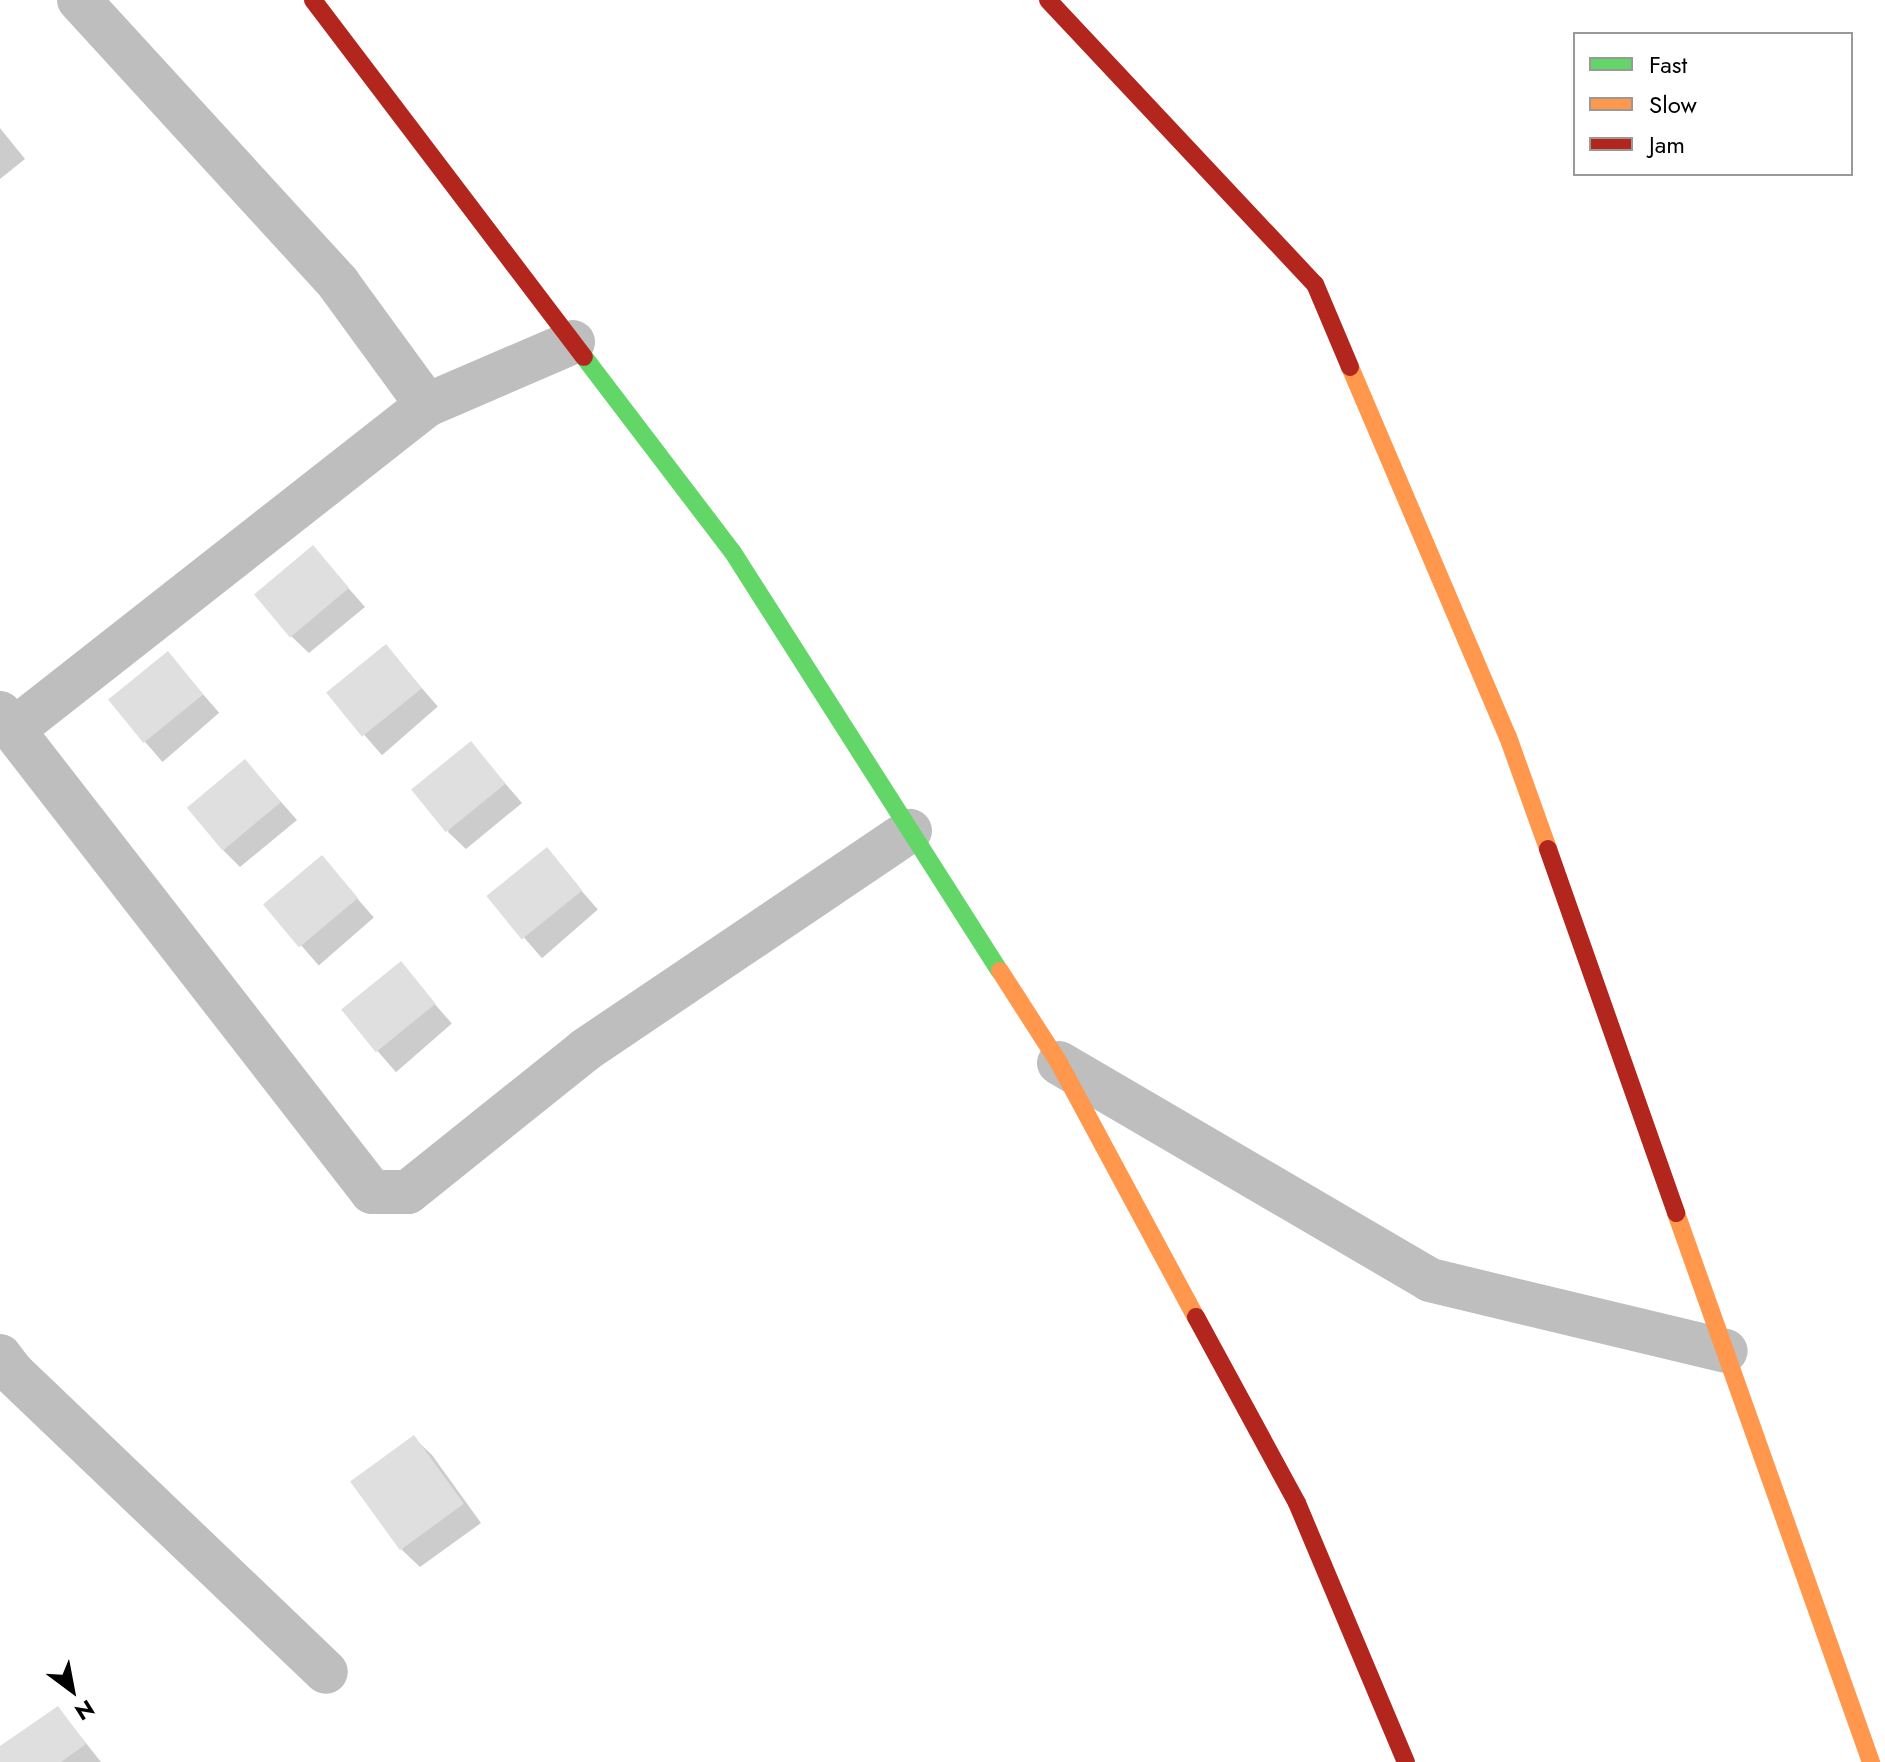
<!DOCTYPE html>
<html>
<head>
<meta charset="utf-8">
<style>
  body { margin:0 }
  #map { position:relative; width:1885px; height:1762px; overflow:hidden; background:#fff; font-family:Jost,sans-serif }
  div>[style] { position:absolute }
  .shadow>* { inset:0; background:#0003; transform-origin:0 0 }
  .building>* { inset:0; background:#dfdfdf; transform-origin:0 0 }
  .street>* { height:44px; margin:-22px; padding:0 22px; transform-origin:22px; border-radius:22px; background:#bebebe }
  .fast>* { height:18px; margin:-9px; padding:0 9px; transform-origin:9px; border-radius:9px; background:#63d668 }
  .slow>* { height:18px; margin:-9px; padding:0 9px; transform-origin:9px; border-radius:9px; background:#ff974d }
  .jam>* { height:18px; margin:-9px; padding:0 9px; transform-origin:9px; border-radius:9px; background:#b3261e }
  span { translate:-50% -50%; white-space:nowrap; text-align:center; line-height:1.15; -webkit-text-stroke:8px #fff; paint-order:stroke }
  .legend { position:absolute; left:1573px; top:32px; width:280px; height:144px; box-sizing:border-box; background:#fff; border:2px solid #999; margin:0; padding:10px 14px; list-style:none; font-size:24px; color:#000 }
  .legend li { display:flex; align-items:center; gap:16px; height:40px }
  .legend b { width:40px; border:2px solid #999 }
  .north { position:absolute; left:32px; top:1650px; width:80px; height:80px; -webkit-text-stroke:6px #fff; paint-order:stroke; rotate:148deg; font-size:22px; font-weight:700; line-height:32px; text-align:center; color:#000 }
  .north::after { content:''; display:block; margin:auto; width:28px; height:36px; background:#000; clip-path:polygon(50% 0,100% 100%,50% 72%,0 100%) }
</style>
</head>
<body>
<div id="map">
  <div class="shadow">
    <i style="clip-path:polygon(0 128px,25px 159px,0 179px)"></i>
    <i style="clip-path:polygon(313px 548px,365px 607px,309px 653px,291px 636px)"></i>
    <i style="left:386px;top:647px;width:79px;height:74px;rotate:49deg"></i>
    <i style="left:168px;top:654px;width:78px;height:75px;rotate:49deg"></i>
    <i style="clip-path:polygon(471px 744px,522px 803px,466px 849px,448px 832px)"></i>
    <i style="clip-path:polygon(245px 761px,297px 820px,240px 867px,222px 849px)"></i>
    <i style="left:546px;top:850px;width:79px;height:74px;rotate:49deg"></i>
    <i style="left:322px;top:858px;width:79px;height:73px;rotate:49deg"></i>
    <i style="left:400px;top:964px;width:79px;height:74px;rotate:49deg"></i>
    <i style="clip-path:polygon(414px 1438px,432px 1455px,481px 1523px,420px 1567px,402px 1550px)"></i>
    <i style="clip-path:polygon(58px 1708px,101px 1762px,0 1762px,0 1749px)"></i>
  </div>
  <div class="building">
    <i style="left:313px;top:545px;width:56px;height:77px;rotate:50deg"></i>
    <i style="left:386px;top:644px;width:57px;height:77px;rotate:51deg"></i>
    <i style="left:168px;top:651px;width:56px;height:77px;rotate:51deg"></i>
    <i style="left:471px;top:741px;width:55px;height:77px;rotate:51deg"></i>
    <i style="left:245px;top:759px;width:56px;height:76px;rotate:50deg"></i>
    <i style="left:547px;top:847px;width:56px;height:78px;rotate:51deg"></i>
    <i style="left:322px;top:855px;width:56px;height:77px;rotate:50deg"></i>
    <i style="left:401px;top:961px;width:55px;height:77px;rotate:51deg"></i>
    <i style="left:414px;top:1435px;width:85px;height:79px;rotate:54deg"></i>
    <i style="clip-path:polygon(58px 1706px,86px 1744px,61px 1762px,0 1762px,0 1746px)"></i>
  </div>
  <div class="street">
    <i style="left:79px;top:0;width:384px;rotate:47.5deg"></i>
    <i style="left:338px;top:283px;width:151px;rotate:53.9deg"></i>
    <i style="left:0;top:713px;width:21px;rotate:53deg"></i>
    <i style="left:13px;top:730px;width:526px;rotate:-38.13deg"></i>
    <i style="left:427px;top:405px;width:159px;rotate:-23.3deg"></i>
    <i style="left:13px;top:730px;width:585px;rotate:52.15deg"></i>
    <i style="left:372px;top:1192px;width:36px"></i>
    <i style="left:408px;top:1192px;width:227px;rotate:-38.7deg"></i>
    <i style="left:585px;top:1050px;width:392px;rotate:-34deg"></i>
    <i style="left:1059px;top:1063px;width:430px;rotate:30.3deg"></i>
    <i style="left:1430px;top:1280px;width:304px;rotate:13.5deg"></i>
    <i style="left:0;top:1356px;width:20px;rotate:53deg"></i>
    <i style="left:12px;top:1372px;width:434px;rotate:43.7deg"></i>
  </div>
  <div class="fast">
    <i style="left:584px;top:357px;width:244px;rotate:52.7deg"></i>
    <i style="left:732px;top:551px;width:498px;rotate:57.5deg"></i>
  </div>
  <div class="slow">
    <i style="left:1350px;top:367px;width:402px;rotate:66.9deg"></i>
    <i style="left:1508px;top:737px;width:119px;rotate:70.3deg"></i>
    <i style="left:1000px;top:971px;width:109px;rotate:57.3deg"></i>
    <i style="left:1059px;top:1063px;width:289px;rotate:61.7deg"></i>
    <i style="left:1676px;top:1213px;width:583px;rotate:70.45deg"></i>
  </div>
  <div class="jam">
    <i style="left:313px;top:0;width:448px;rotate:52.8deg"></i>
    <i style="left:1048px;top:0;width:390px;rotate:46.8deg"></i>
    <i style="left:1315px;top:284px;width:90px;rotate:67.1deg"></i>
    <i style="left:1548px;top:849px;width:386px;rotate:70.6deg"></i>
    <i style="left:1196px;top:1317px;width:212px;rotate:61.5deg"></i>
    <i style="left:1297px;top:1503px;width:281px;rotate:67.2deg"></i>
  </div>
  <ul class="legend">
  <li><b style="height:10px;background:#63d668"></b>Fast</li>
  <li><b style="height:10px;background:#ff974d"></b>Slow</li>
  <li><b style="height:10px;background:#b3261e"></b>Jam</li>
  </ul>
  <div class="north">N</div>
</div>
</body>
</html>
